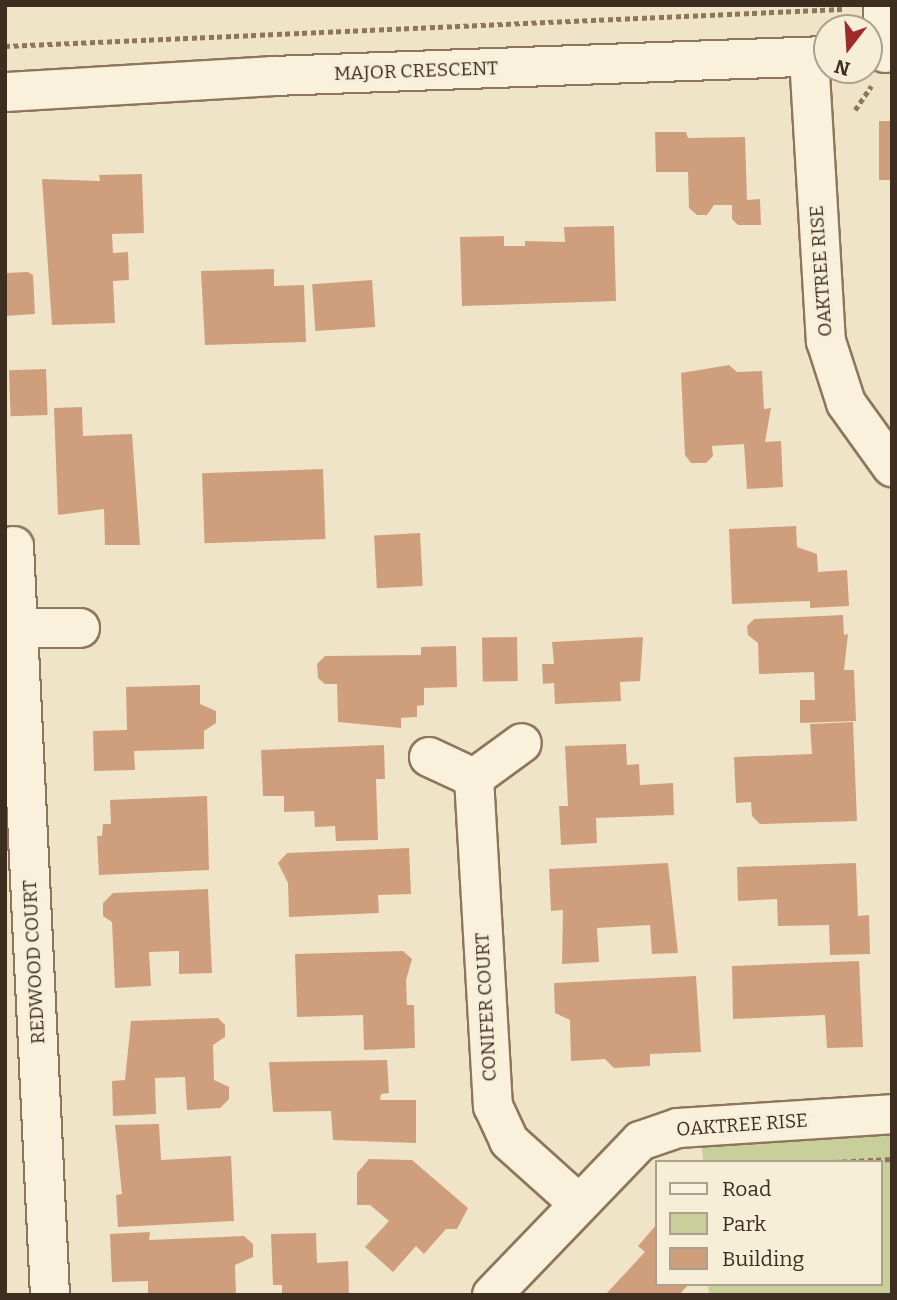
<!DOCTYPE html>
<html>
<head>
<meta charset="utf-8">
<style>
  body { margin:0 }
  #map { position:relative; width:897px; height:1300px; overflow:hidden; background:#f0e4c8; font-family:Bitter,serif }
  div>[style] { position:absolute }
  .green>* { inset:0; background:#c9cf9b }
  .building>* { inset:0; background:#cf9f7d; transform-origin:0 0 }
  .path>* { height:4.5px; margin-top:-2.25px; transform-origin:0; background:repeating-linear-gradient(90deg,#8d765c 0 5px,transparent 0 8.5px) }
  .roads { filter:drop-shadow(2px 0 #8d765c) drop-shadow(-2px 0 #8d765c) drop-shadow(0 2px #8d765c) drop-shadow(0 -2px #8d765c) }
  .minor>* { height:38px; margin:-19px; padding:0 19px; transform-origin:19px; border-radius:19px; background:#faf1dc }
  span { translate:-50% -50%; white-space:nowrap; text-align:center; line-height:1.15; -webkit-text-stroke:5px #f7eed8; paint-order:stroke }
  .street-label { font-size:19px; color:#3d2e20 }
  .frame { position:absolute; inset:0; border:7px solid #3d2e20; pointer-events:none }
  .legend { position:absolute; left:655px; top:1160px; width:228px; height:126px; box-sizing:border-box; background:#f7eed8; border:2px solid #ada18e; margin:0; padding:9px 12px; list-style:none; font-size:21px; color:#3d2e20 }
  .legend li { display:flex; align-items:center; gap:14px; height:35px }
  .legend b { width:35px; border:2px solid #ada18e }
  .north { position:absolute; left:813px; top:14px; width:70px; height:70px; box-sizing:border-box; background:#f7eed8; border:2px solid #ada18e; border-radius:50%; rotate:197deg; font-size:19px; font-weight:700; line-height:28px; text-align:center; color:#3d2e20 }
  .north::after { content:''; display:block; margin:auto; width:24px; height:32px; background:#9e2a2b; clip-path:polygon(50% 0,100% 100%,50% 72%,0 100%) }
</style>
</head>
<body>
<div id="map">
  <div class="green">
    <i style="clip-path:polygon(892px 1114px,892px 1295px,709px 1295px,708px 1284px,881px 1284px,881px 1162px,703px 1162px,701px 1125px)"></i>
  </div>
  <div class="building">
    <i style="left:879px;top:121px;width:13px;height:59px"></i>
    <i style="clip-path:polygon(655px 132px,686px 132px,688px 138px,745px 137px,747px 200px,760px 199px,761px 225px,738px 225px,732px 219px,732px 205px,714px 205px,707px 215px,697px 215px,689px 208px,688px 172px,656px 172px)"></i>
    <i style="clip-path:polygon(142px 174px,144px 233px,112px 234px,113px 253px,128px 252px,129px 280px,113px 281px,115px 323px,52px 325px,42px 179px,100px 181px,99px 175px)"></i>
    <i style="clip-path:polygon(614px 226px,616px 301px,462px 306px,460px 237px,504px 236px,504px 246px,525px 246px,525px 241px,565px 242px,564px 227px)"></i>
    <i style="clip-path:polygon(274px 269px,274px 286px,304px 285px,306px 342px,205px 345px,201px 271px)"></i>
    <i style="clip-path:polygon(28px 272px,33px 275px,35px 314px,5px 316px,5px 273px)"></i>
    <i style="left:372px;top:280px;width:47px;height:60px;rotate:86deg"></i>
    <i style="clip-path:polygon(729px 365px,737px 372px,762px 371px,764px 409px,771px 408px,765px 442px,781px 441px,783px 487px,747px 489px,744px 444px,712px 446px,713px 456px,706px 463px,691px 463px,685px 455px,681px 373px)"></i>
    <i style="left:46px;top:369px;width:46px;height:37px;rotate:88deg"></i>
    <i style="clip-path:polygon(82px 407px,83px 436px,132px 434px,140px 545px,105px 545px,104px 509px,58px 515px,54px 408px)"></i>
    <i style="left:323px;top:469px;width:70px;height:121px;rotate:88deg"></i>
    <i style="clip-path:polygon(796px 526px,797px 547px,817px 554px,818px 572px,847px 570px,849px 606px,810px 608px,810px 601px,732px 604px,729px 529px)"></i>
    <i style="left:420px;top:533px;width:53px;height:46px;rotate:87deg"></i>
    <i style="clip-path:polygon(843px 615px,844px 635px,848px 634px,844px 670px,854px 670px,856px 721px,800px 723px,800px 700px,815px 700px,814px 672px,759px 674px,758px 643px,748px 635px,747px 626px,754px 619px)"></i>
    <i style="left:517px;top:637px;width:44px;height:35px;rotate:89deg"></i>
    <i style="clip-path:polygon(643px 637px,640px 681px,620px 682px,621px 701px,555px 704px,554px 683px,543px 684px,542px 664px,554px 664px,552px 642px)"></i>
    <i style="clip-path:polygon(456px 646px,457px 687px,424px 688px,424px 705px,417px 706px,417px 717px,401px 718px,401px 728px,338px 722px,337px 684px,325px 684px,318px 678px,317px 664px,325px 656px,421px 655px,421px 647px)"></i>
    <i style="clip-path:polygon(200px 685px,200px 704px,216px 711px,216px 723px,204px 731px,204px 749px,134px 751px,135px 770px,94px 771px,93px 731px,127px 730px,126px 687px)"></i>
    <i style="clip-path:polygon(853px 722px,857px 821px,760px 824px,752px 816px,751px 802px,736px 803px,734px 757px,812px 754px,810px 724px)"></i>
    <i style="clip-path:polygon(626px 744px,627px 765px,639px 764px,640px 785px,673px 783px,674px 815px,596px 818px,597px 843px,561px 845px,559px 806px,568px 806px,565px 746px)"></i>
    <i style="clip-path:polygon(384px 745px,385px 779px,376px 779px,378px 840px,336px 841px,335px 826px,315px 827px,314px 811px,284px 812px,284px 796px,263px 796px,261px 750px)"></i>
    <i style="clip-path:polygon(207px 796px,209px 870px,99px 875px,97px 836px,102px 836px,103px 824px,111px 824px,110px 800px)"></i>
    <i style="clip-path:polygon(409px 848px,411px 894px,378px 895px,379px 913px,289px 917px,288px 883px,278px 863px,287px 853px)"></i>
    <i style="clip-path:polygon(668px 863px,678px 953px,652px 954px,650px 925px,597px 928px,599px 962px,562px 964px,563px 910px,551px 911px,549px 869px)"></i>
    <i style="clip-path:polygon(856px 863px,858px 916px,869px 915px,870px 954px,830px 955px,829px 925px,778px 926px,777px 899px,738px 901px,737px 867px)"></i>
    <i style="clip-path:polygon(208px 889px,212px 973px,179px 974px,179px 951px,149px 952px,151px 986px,115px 988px,112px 922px,103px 916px,103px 903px,113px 893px)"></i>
    <i style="clip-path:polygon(403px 951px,412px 959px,406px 980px,407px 1005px,414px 1005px,415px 1048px,364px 1050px,363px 1015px,297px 1017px,295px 954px)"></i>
    <i style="clip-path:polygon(859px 961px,863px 1047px,827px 1048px,825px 1015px,733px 1019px,732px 966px)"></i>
    <i style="clip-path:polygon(696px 976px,701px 1052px,650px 1054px,650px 1066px,614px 1068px,605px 1059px,571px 1061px,570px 1020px,555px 1013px,554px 983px)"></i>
    <i style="clip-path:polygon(218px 1018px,225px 1025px,225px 1037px,213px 1045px,214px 1080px,229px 1087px,229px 1099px,220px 1108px,187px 1110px,185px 1077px,155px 1078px,156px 1114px,113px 1116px,112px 1081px,125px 1080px,131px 1021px)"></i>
    <i style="clip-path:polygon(387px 1060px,389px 1093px,381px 1094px,380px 1100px,416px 1100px,416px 1143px,333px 1140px,331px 1111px,273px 1112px,269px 1062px)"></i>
    <i style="clip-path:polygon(159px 1124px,161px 1160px,231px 1156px,234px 1221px,118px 1227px,116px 1195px,122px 1194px,115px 1125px)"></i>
    <i style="clip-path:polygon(369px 1159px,412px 1160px,468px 1208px,457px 1229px,446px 1229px,424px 1254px,416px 1246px,393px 1272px,365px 1247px,389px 1221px,370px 1205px,357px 1205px,357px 1173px)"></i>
    <i style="clip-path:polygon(657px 1224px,657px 1284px,689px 1284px,679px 1295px,605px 1295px,645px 1252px,638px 1246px)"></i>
    <i style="clip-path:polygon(150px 1232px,149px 1240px,244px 1236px,253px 1244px,253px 1257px,235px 1265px,236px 1295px,148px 1295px,148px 1281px,112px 1282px,110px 1234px)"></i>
    <i style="clip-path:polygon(316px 1233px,317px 1263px,348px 1261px,349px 1295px,282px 1295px,282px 1285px,273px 1285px,271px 1234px)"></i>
  </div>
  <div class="path">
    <i style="left:5px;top:46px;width:839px;rotate:-2.53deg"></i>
    <i style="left:855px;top:110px;width:29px;rotate:-56deg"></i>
    <i style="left:834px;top:1162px;width:58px;rotate:-3deg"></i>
  </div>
  <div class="roads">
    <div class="minor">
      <i style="left:883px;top:5px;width:48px;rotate:87.6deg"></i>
      <i style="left:809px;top:57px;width:285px;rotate:86.6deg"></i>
      <i style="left:826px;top:341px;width:65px;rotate:72.1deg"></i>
      <i style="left:846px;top:403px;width:79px;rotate:54.3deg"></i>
      <i style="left:5px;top:92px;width:268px;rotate:-3.4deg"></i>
      <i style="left:273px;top:76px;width:554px;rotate:-2.07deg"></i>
      <i style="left:14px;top:546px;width:750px;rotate:87.25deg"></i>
      <i style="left:18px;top:628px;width:62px"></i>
      <i style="left:429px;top:757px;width:50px;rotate:25deg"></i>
      <i style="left:474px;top:778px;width:59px;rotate:-36.1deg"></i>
      <i style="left:474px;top:778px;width:329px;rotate:86.7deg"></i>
      <i style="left:493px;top:1106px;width:38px;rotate:65deg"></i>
      <i style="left:509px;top:1141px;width:91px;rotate:41.9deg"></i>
      <i style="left:492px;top:1295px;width:214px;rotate:-46.1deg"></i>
      <i style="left:640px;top:1141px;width:40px;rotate:-18.9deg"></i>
      <i style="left:678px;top:1128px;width:214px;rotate:-3.7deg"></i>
    </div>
  </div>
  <div class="street-label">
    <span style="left:416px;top:71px;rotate:-2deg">MAJOR CRESCENT</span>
    <span style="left:821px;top:271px;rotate:-94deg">OAKTREE RISE</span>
    <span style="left:34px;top:962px;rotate:-93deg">REDWOOD COURT</span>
    <span style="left:486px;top:1007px;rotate:-93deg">CONIFER COURT</span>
    <span style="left:742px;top:1125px;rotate:-4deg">OAKTREE RISE</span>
  </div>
  <div class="frame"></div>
  <ul class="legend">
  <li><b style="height:9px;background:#faf1dc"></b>Road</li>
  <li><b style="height:19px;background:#c9cf9b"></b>Park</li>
  <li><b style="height:19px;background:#cf9f7d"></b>Building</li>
  </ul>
  <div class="north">N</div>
</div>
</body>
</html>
